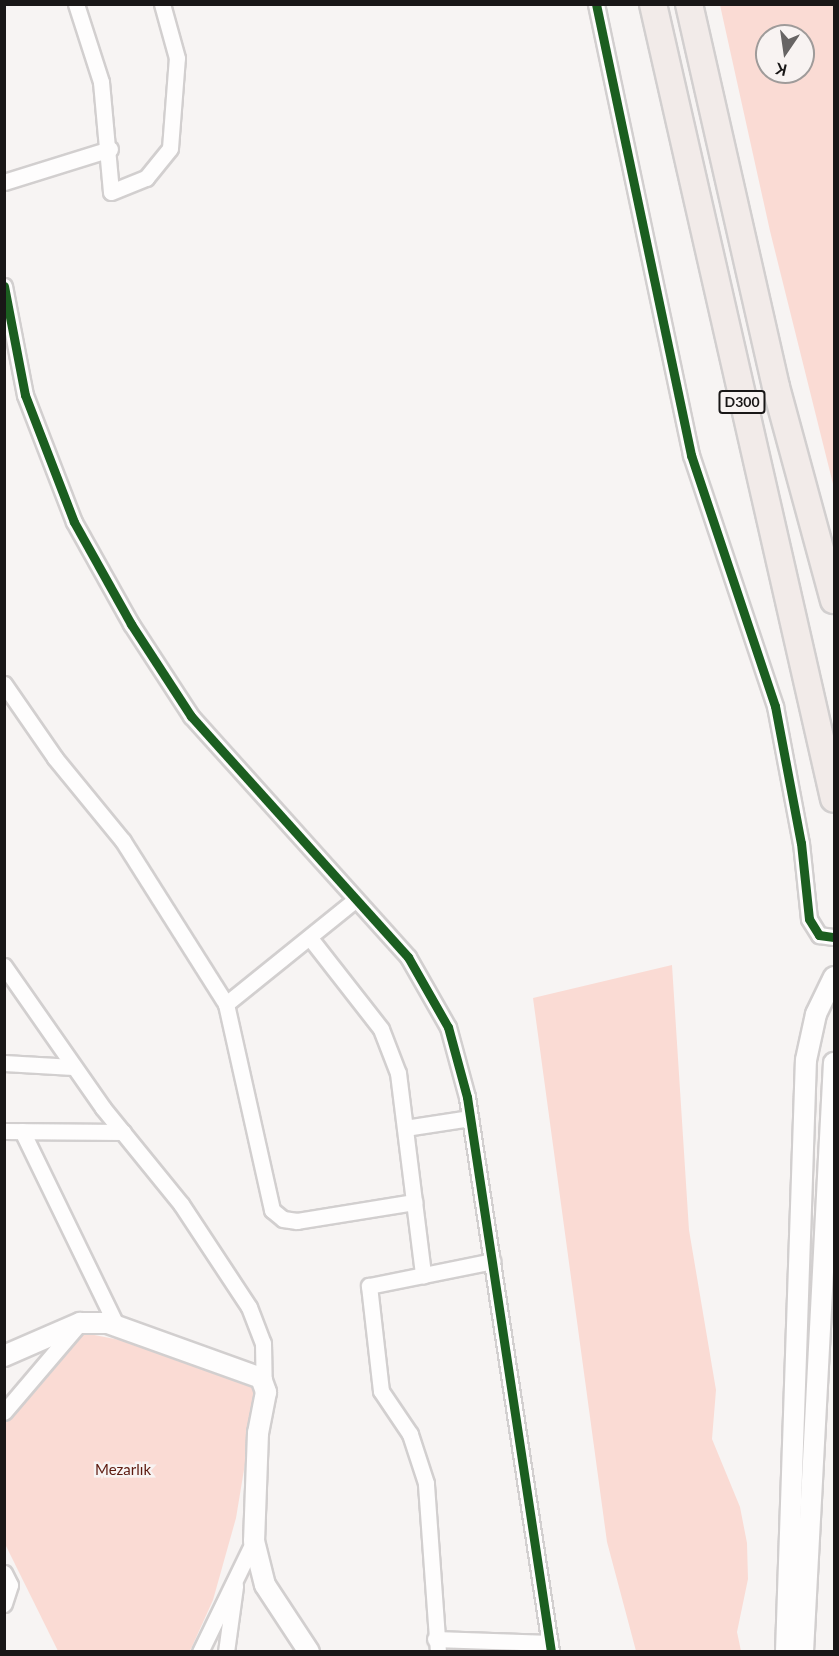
<!DOCTYPE html>
<html>
<head>
<meta charset="utf-8">
<style>
  body { margin:0 }
  #map { position:relative; width:839px; height:1656px; overflow:hidden; background:#f7f4f3; font-family:Lato,sans-serif }
  div>[style] { position:absolute }
  .green>* { inset:0; background:#fadbd4 }
  .roads { filter:drop-shadow(2px 0 #d2cfcf) drop-shadow(-2px 0 #d2cfcf) drop-shadow(0 2px #d2cfcf) drop-shadow(0 -2px #d2cfcf) }
  .minor>* { height:15px; margin:-7.5px; padding:0 7.5px; transform-origin:7.5px; border-radius:7.5px; background:#fefdfd }
  .tertiary>* { height:20px; margin:-10px; padding:0 10px; transform-origin:10px; border-radius:10px; background:#fefdfd }
  .trunk>* { height:26px; margin:-13px; padding:0 13px; transform-origin:13px; border-radius:13px; background:#f2ebe9 }
  .cycleway>* { height:9px; margin:-4.5px; padding:0 4.5px; transform-origin:4.5px; border-radius:4.5px; background:#1b5e20 }
  span { translate:-50% -50%; white-space:nowrap; text-align:center; line-height:1.15; -webkit-text-stroke:5px #f8f3f2; paint-order:stroke }
  .shield-label span { padding:2px 4px; background:#f8f3f2; border:2px solid; border-radius:4px; -webkit-text-stroke-width:0 }
  .shield-label { font-size:14px; color:#191717; font-weight:700 }
  .park-label { font-size:15px; color:#5d1b10 }
  .frame { position:absolute; inset:0; border:6px solid #191717; pointer-events:none }
  .north { position:absolute; left:755px; top:24px; width:60px; height:60px; box-sizing:border-box; background:#f8f3f2; border:2px solid #9f9b9a; border-radius:50%; rotate:193deg; font-size:16px; font-weight:700; line-height:24px; text-align:center; color:#191717 }
  .north::after { content:''; display:block; margin:auto; width:21px; height:27px; background:#676464; clip-path:polygon(50% 0,100% 100%,50% 72%,0 100%) }
</style>
</head>
<body>
<div id="map">
  <div class="green">
    <i style="clip-path:polygon(evenodd,720px 5px,834px 5px,834px 488px,770px 231px,720px 5px,767px 36px,803px 36px,803px 72px,767px 72px,767px 36px)"></i>
    <i style="clip-path:polygon(672px 965px,689px 1230px,716px 1390px,712px 1439px,740px 1507px,747px 1543px,748px 1579px,737px 1632px,741px 1651px,636px 1651px,607px 1542px,533px 998px)"></i>
    <i style="clip-path:polygon(84px 1333px,151px 1346px,250px 1382px,257px 1391px,236px 1518px,213px 1600px,190px 1651px,58px 1651px,5px 1544px,5px 1421px)"></i>
  </div>
  <div class="roads">
    <div class="minor">
      <i style="left:76px;top:4px;width:82px;rotate:72.2deg"></i>
      <i style="left:101px;top:82px;width:110px;rotate:84.8deg"></i>
      <i style="left:111px;top:192px;width:38px;rotate:-22deg"></i>
      <i style="left:146px;top:178px;width:38px;rotate:-51deg"></i>
      <i style="left:170px;top:148px;width:90px;rotate:-85.6deg"></i>
      <i style="left:177px;top:58px;width:56px;rotate:-105.5deg"></i>
      <i style="left:596px;top:4px;width:461px;rotate:78.1deg"></i>
      <i style="left:691px;top:455px;width:265px;rotate:71.5deg"></i>
      <i style="left:775px;top:706px;width:139px;rotate:79.3deg"></i>
      <i style="left:801px;top:843px;width:76px;rotate:84deg"></i>
      <i style="left:809px;top:919px;width:19px;rotate:58deg"></i>
      <i style="left:819px;top:935px;width:15px;rotate:8deg"></i>
      <i style="left:4px;top:182px;width:111px;rotate:-17.3deg"></i>
      <i style="left:4px;top:286px;width:111px;rotate:79.1deg"></i>
      <i style="left:25px;top:395px;width:136px;rotate:68.9deg"></i>
      <i style="left:74px;top:522px;width:117px;rotate:60.8deg"></i>
      <i style="left:131px;top:624px;width:110px;rotate:56.9deg"></i>
      <i style="left:191px;top:716px;width:324px;rotate:48deg"></i>
      <i style="left:408px;top:957px;width:81px;rotate:60.3deg"></i>
      <i style="left:448px;top:1027px;width:73px;rotate:74.8deg"></i>
      <i style="left:467px;top:1097px;width:561px;rotate:81.39deg"></i>
      <i style="left:4px;top:684px;width:90px;rotate:55.4deg"></i>
      <i style="left:55px;top:758px;width:107px;rotate:50.7deg"></i>
      <i style="left:123px;top:841px;width:193px;rotate:57.7deg"></i>
      <i style="left:226px;top:1004px;width:211px;rotate:77.4deg"></i>
      <i style="left:272px;top:1210px;width:14px;rotate:39deg"></i>
      <i style="left:283px;top:1219px;width:14px;rotate:8deg"></i>
      <i style="left:297px;top:1221px;width:119px;rotate:-9.2deg"></i>
      <i style="left:310px;top:938px;width:115px;rotate:52deg"></i>
      <i style="left:381px;top:1029px;width:47px;rotate:68.9deg"></i>
      <i style="left:398px;top:1073px;width:204px;rotate:82.9deg"></i>
      <i style="left:4px;top:966px;width:173px;rotate:55.1deg"></i>
      <i style="left:103px;top:1108px;width:124px;rotate:50.9deg"></i>
      <i style="left:181px;top:1204px;width:123px;rotate:56.6deg"></i>
      <i style="left:249px;top:1307px;width:39px;rotate:69deg"></i>
      <i style="left:263px;top:1343px;width:39px;rotate:89deg"></i>
      <i style="left:226px;top:1004px;width:166px;rotate:-38.9deg"></i>
      <i style="left:4px;top:1063px;width:69px;rotate:3.3deg"></i>
      <i style="left:405px;top:1128px;width:66px;rotate:-8.7deg"></i>
      <i style="left:4px;top:1131px;width:119px;rotate:0.5deg"></i>
      <i style="left:22px;top:1131px;width:216px;rotate:64.1deg"></i>
      <i style="left:4px;top:1412px;width:114px;rotate:-49.6deg"></i>
      <i style="left:4px;top:1573px;width:13px;rotate:63deg"></i>
      <i style="left:10px;top:1585px;width:20px;rotate:108deg"></i>
      <i style="left:435px;top:1639px;width:115px;rotate:2deg"></i>
      <i style="left:200px;top:1652px;width:123px;rotate:-64.1deg"></i>
      <i style="left:226px;top:1652px;width:67px;rotate:-82.2deg"></i>
      <i style="left:438px;top:1652px;width:169px;rotate:-94.1deg"></i>
      <i style="left:426px;top:1483px;width:52px;rotate:-108.1deg"></i>
      <i style="left:410px;top:1434px;width:52px;rotate:-124deg"></i>
      <i style="left:381px;top:1391px;width:106px;rotate:-96.5deg"></i>
      <i style="left:369px;top:1286px;width:126px;rotate:-11.4deg"></i>
    </div>
    <div class="tertiary">
      <i style="left:4px;top:1356px;width:83px;rotate:-23.5deg"></i>
      <i style="left:80px;top:1323px;width:28px"></i>
      <i style="left:108px;top:1323px;width:163px;rotate:19.8deg"></i>
      <i style="left:261px;top:1378px;width:15px;rotate:70deg"></i>
      <i style="left:266px;top:1392px;width:42px;rotate:101deg"></i>
      <i style="left:258px;top:1433px;width:108px;rotate:92.1deg"></i>
      <i style="left:254px;top:1541px;width:45px;rotate:76deg"></i>
      <i style="left:265px;top:1585px;width:80px;rotate:56.7deg"></i>
      <i style="left:786px;top:1652px;width:592px;rotate:-88.07deg"></i>
      <i style="left:806px;top:1060px;width:47px;rotate:-77.7deg"></i>
      <i style="left:816px;top:1014px;width:41px;rotate:-64.1deg"></i>
      <i style="left:803px;top:1652px;width:590px;rotate:-86.99deg"></i>
    </div>
    <div class="trunk">
      <i style="left:653px;top:4px;width:815px;rotate:77.17deg"></i>
      <i style="left:689px;top:4px;width:393px;rotate:77.2deg"></i>
      <i style="left:776px;top:387px;width:221px;rotate:74.8deg"></i>
    </div>
  </div>
  <div class="cycleway">
    <i style="left:596px;top:4px;width:461px;rotate:78.1deg"></i>
    <i style="left:691px;top:455px;width:265px;rotate:71.5deg"></i>
    <i style="left:775px;top:706px;width:139px;rotate:79.3deg"></i>
    <i style="left:801px;top:843px;width:76px;rotate:84deg"></i>
    <i style="left:809px;top:919px;width:19px;rotate:58deg"></i>
    <i style="left:819px;top:935px;width:15px;rotate:8deg"></i>
    <i style="left:4px;top:286px;width:111px;rotate:79.1deg"></i>
    <i style="left:25px;top:395px;width:136px;rotate:68.9deg"></i>
    <i style="left:74px;top:522px;width:117px;rotate:60.8deg"></i>
    <i style="left:131px;top:624px;width:110px;rotate:56.9deg"></i>
    <i style="left:191px;top:716px;width:324px;rotate:48deg"></i>
    <i style="left:408px;top:957px;width:81px;rotate:60.3deg"></i>
    <i style="left:448px;top:1027px;width:73px;rotate:74.8deg"></i>
    <i style="left:467px;top:1097px;width:561px;rotate:81.39deg"></i>
  </div>
  <div class="shield-label">
    <span style="left:742px;top:402px">D300</span>
  </div>
  <div class="park-label">
    <span style="left:123px;top:1470px">Mezarlık</span>
  </div>
  <div class="frame"></div>
  <div class="north">K</div>
</div>
</body>
</html>
